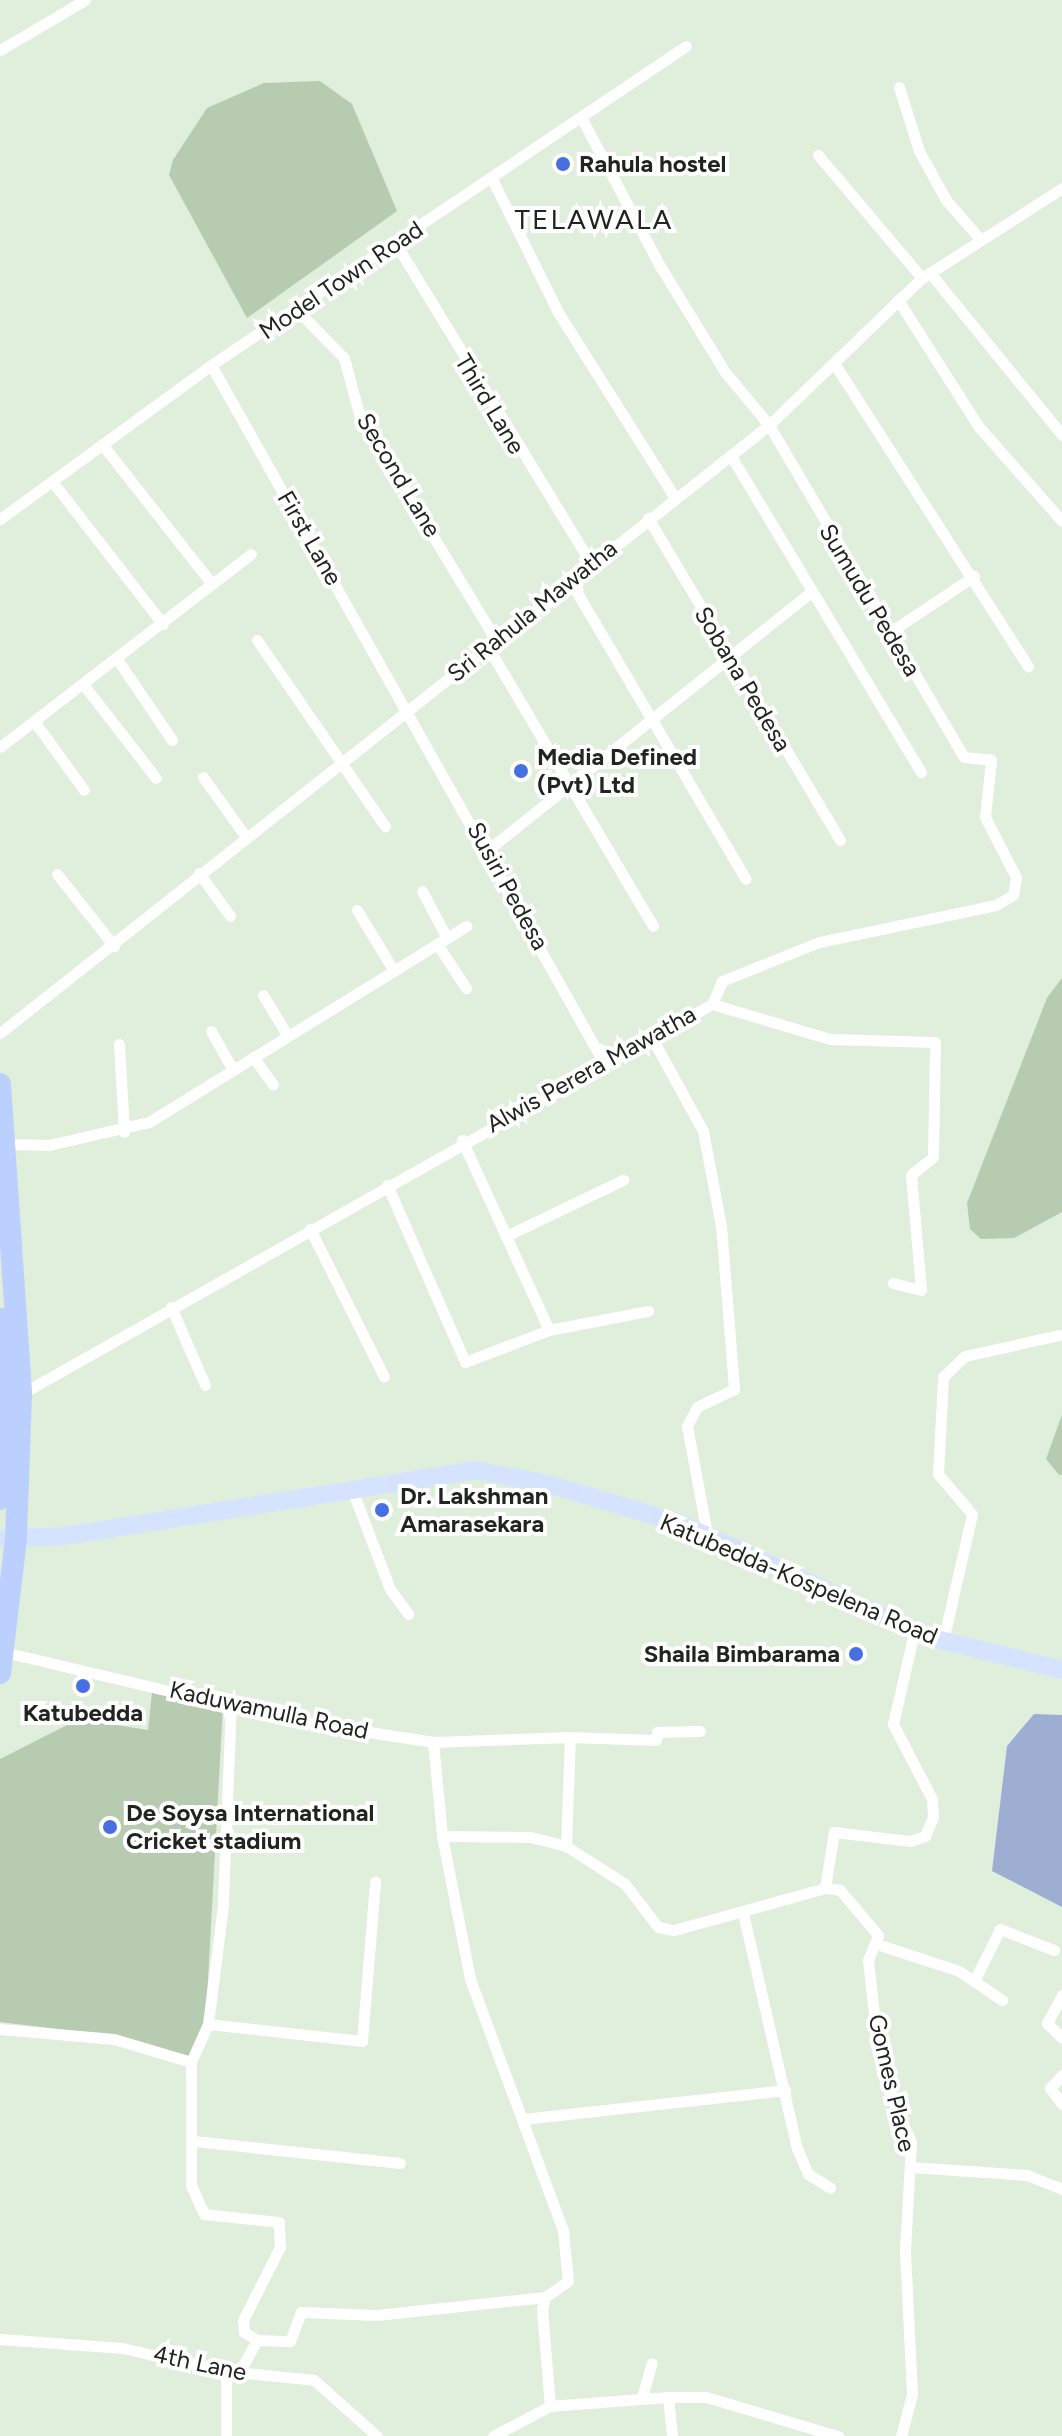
<!DOCTYPE html>
<html>
<head>
<meta charset="utf-8">
<style>
  body { margin:0 }
  #map { position:relative; width:1062px; height:2436px; overflow:hidden; background:#e0eedc; font-family:Figtree,sans-serif }
  div>[style] { position:absolute }
  .green>* { inset:0; background:#b6cbb0 }
  .water>* { inset:0; background:#9eaed3 }
  .street>* { height:11px; margin:-5.5px; padding:0 5.5px; transform-origin:5.5px; border-radius:5.5px; background:#fff }
  .primary>* { height:18px; margin:-9px; padding:0 9px; transform-origin:9px; border-radius:9px; background:#d6e3fe }
  .highway>* { height:22px; margin:-11px; padding:0 11px; transform-origin:11px; border-radius:11px; background:#bbd0fe }
  .dots>* { width:22px; height:22px; translate:-50% -50%; box-sizing:border-box; border:4px solid #fff; border-radius:50% }
  span { translate:-50% -50%; white-space:nowrap; text-align:center; line-height:1.15; -webkit-text-stroke:8px #fff; paint-order:stroke }
  .poi-label { font-size:24px; color:#20251f; font-weight:700 }
  .left { translate:0 -50%; text-align:left }
  .right { translate:-100% -50%; text-align:right }
  .street-label { font-size:24px; color:#20251f }
  .quarter-label { font-size:28px; color:#20251f; letter-spacing:2px }
</style>
</head>
<body>
<div id="map">
  <div class="green">
    <i style="clip-path:polygon(320px 81px,352px 104px,397px 211px,247px 318px,169px 175px,173px 160px,207px 108px,264px 83px)"></i>
    <i style="clip-path:polygon(1062px 978px,1062px 1212px,1014px 1238px,981px 1239px,970px 1229px,967px 1203px,1047px 998px)"></i>
    <i style="clip-path:polygon(1062px 1415px,1062px 1475px,1059px 1475px,1046px 1459px)"></i>
    <i style="clip-path:polygon(152px 1692px,223px 1706px,206px 2016px,190px 2058px,116px 2036px,0 2022px,0 1759px,79px 1719px,148px 1730px)"></i>
  </div>
  <div class="water">
    <i style="clip-path:polygon(1034px 1714px,1062px 1715px,1062px 1907px,992px 1871px,1007px 1746px)"></i>
  </div>
  <div class="street">
    <i style="left:0;top:50px;width:99px;rotate:-30.5deg"></i>
    <i style="left:899px;top:87px;width:67px;rotate:72.6deg"></i>
    <i style="left:919px;top:151px;width:56px;rotate:61.1deg"></i>
    <i style="left:946px;top:200px;width:53px;rotate:48.8deg"></i>
    <i style="left:581px;top:117px;width:169px;rotate:62.1deg"></i>
    <i style="left:660px;top:266px;width:124px;rotate:58.5deg"></i>
    <i style="left:725px;top:372px;width:69px;rotate:50.3deg"></i>
    <i style="left:769px;top:425px;width:385px;rotate:59.6deg"></i>
    <i style="left:964px;top:757px;width:27px;rotate:6deg"></i>
    <i style="left:991px;top:760px;width:57px;rotate:96deg"></i>
    <i style="left:985px;top:817px;width:68px;rotate:62.7deg"></i>
    <i style="left:1016px;top:877px;width:18px;rotate:99deg"></i>
    <i style="left:1013px;top:895px;width:20px;rotate:150deg"></i>
    <i style="left:996px;top:905px;width:181px;rotate:168.2deg"></i>
    <i style="left:819px;top:942px;width:105px;rotate:158.1deg"></i>
    <i style="left:722px;top:981px;width:25px;rotate:113deg"></i>
    <i style="left:818px;top:155px;width:161px;rotate:49.8deg"></i>
    <i style="left:491px;top:177px;width:151px;rotate:63.6deg"></i>
    <i style="left:558px;top:312px;width:218px;rotate:57.8deg"></i>
    <i style="left:396px;top:244px;width:373px;rotate:58.6deg"></i>
    <i style="left:930px;top:273px;width:209px;rotate:50.8deg"></i>
    <i style="left:898px;top:300px;width:151px;rotate:57.5deg"></i>
    <i style="left:979px;top:427px;width:125px;rotate:48.6deg"></i>
    <i style="left:299px;top:312px;width:64px;rotate:45.6deg"></i>
    <i style="left:344px;top:358px;width:58px;rotate:75deg"></i>
    <i style="left:359px;top:414px;width:267px;rotate:58.8deg"></i>
    <i style="left:834px;top:363px;width:360px;rotate:57.4deg"></i>
    <i style="left:211px;top:365px;width:801px;rotate:60.62deg"></i>
    <i style="left:731px;top:456px;width:369px;rotate:59deg"></i>
    <i style="left:55px;top:485px;width:176px;rotate:52.2deg"></i>
    <i style="left:648px;top:518px;width:375px;rotate:59.2deg"></i>
    <i style="left:0;top:519px;width:261px;rotate:-36.1deg"></i>
    <i style="left:211px;top:365px;width:572px;rotate:-33.88deg"></i>
    <i style="left:569px;top:579px;width:348px;rotate:59.5deg"></i>
    <i style="left:212px;top:584px;width:49px;rotate:-37.6deg"></i>
    <i style="left:890px;top:632px;width:101px;rotate:-33.7deg"></i>
    <i style="left:257px;top:640px;width:226px;rotate:55.5deg"></i>
    <i style="left:488px;top:647px;width:324px;rotate:59.4deg"></i>
    <i style="left:117px;top:659px;width:98px;rotate:55.8deg"></i>
    <i style="left:83px;top:684px;width:119px;rotate:52.2deg"></i>
    <i style="left:34px;top:721px;width:85px;rotate:54.1deg"></i>
    <i style="left:0;top:747px;width:267px;rotate:-37.6deg"></i>
    <i style="left:212px;top:584px;width:174px;rotate:-128.2deg"></i>
    <i style="left:203px;top:777px;width:74px;rotate:54.4deg"></i>
    <i style="left:489px;top:849px;width:412px;rotate:-38.6deg"></i>
    <i style="left:199px;top:873px;width:53px;rotate:54.2deg"></i>
    <i style="left:57px;top:874px;width:92px;rotate:51.6deg"></i>
    <i style="left:422px;top:891px;width:53px;rotate:62deg"></i>
    <i style="left:357px;top:910px;width:71px;rotate:58.8deg"></i>
    <i style="left:437px;top:944px;width:53px;rotate:56.6deg"></i>
    <i style="left:263px;top:995px;width:47px;rotate:59deg"></i>
    <i style="left:211px;top:1031px;width:45px;rotate:60.6deg"></i>
    <i style="left:0;top:1033px;width:980px;rotate:-38.33deg"></i>
    <i style="left:769px;top:425px;width:212px;rotate:-43.9deg"></i>
    <i style="left:922px;top:278px;width:166px;rotate:-32.7deg"></i>
    <i style="left:652px;top:1038px;width:106px;rotate:61.3deg"></i>
    <i style="left:703px;top:1131px;width:97px;rotate:79.3deg"></i>
    <i style="left:721px;top:1226px;width:164px;rotate:85.4deg"></i>
    <i style="left:734px;top:1389px;width:41px;rotate:154.1deg"></i>
    <i style="left:697px;top:1407px;width:21px;rotate:118deg"></i>
    <i style="left:687px;top:1426px;width:110px;rotate:79.5deg"></i>
    <i style="left:119px;top:1044px;width:88px;rotate:86.7deg"></i>
    <i style="left:253px;top:1057px;width:34px;rotate:54deg"></i>
    <i style="left:462px;top:1140px;width:209px;rotate:65.4deg"></i>
    <i style="left:5px;top:1144px;width:44px;rotate:1.3deg"></i>
    <i style="left:49px;top:1145px;width:103px;rotate:-13deg"></i>
    <i style="left:149px;top:1122px;width:373px;rotate:-31.7deg"></i>
    <i style="left:387px;top:1185px;width:193px;rotate:66.2deg"></i>
    <i style="left:465px;top:1362px;width:90px;rotate:-20.9deg"></i>
    <i style="left:549px;top:1330px;width:101px;rotate:-10.9deg"></i>
    <i style="left:310px;top:1229px;width:165px;rotate:63.4deg"></i>
    <i style="left:506px;top:1236px;width:130px;rotate:-25.6deg"></i>
    <i style="left:171px;top:1307px;width:85px;rotate:66.4deg"></i>
    <i style="left:21px;top:1394px;width:793px;rotate:-29.44deg"></i>
    <i style="left:712px;top:1004px;width:123px;rotate:16.5deg"></i>
    <i style="left:830px;top:1039px;width:105px;rotate:1.6deg"></i>
    <i style="left:935px;top:1042px;width:115px;rotate:91deg"></i>
    <i style="left:933px;top:1157px;width:28px;rotate:141deg"></i>
    <i style="left:911px;top:1175px;width:115px;rotate:85deg"></i>
    <i style="left:921px;top:1290px;width:29px;rotate:-166deg"></i>
    <i style="left:351px;top:1487px;width:109px;rotate:69.1deg"></i>
    <i style="left:390px;top:1589px;width:31px;rotate:54deg"></i>
    <i style="left:943px;top:1641px;width:130px;rotate:-77.1deg"></i>
    <i style="left:972px;top:1514px;width:52px;rotate:-130.4deg"></i>
    <i style="left:938px;top:1474px;width:97px;rotate:-87deg"></i>
    <i style="left:943px;top:1377px;width:30px;rotate:-44deg"></i>
    <i style="left:965px;top:1356px;width:96px;rotate:-12.6deg"></i>
    <i style="left:4px;top:1652px;width:295px;rotate:13.3deg"></i>
    <i style="left:291px;top:1720px;width:144px;rotate:8.8deg"></i>
    <i style="left:433px;top:1742px;width:137px;rotate:-2.1deg"></i>
    <i style="left:570px;top:1737px;width:109px;rotate:92.1deg"></i>
    <i style="left:231px;top:1703px;width:202px;rotate:92.3deg"></i>
    <i style="left:223px;top:1905px;width:120px;rotate:97.2deg"></i>
    <i style="left:208px;top:2024px;width:42px;rotate:114.1deg"></i>
    <i style="left:191px;top:2062px;width:123px;rotate:90deg"></i>
    <i style="left:191px;top:2185px;width:32px;rotate:66deg"></i>
    <i style="left:204px;top:2214px;width:75px;rotate:6.1deg"></i>
    <i style="left:279px;top:2222px;width:25px;rotate:88deg"></i>
    <i style="left:280px;top:2247px;width:82px;rotate:116.9deg"></i>
    <i style="left:243px;top:2320px;width:12px;rotate:85deg"></i>
    <i style="left:244px;top:2332px;width:15px;rotate:32deg"></i>
    <i style="left:257px;top:2340px;width:38px;rotate:119deg"></i>
    <i style="left:570px;top:1737px;width:86px;rotate:2deg"></i>
    <i style="left:656px;top:1740px;width:8px;rotate:-83deg"></i>
    <i style="left:657px;top:1732px;width:43px;rotate:-1.3deg"></i>
    <i style="left:433px;top:1742px;width:94px;rotate:84.5deg"></i>
    <i style="left:442px;top:1836px;width:146px;rotate:78.9deg"></i>
    <i style="left:470px;top:1979px;width:269px;rotate:69.7deg"></i>
    <i style="left:563px;top:2231px;width:50px;rotate:84.3deg"></i>
    <i style="left:568px;top:2281px;width:28px;rotate:145deg"></i>
    <i style="left:545px;top:2297px;width:12px;rotate:104deg"></i>
    <i style="left:542px;top:2309px;width:97px;rotate:85.3deg"></i>
    <i style="left:442px;top:1836px;width:88px;rotate:0.7deg"></i>
    <i style="left:530px;top:1837px;width:37px;rotate:14deg"></i>
    <i style="left:566px;top:1846px;width:70px;rotate:32.8deg"></i>
    <i style="left:625px;top:1884px;width:54px;rotate:52.5deg"></i>
    <i style="left:658px;top:1927px;width:16px;rotate:11deg"></i>
    <i style="left:674px;top:1930px;width:157px;rotate:-15.5deg"></i>
    <i style="left:743px;top:1913px;width:241px;rotate:77.1deg"></i>
    <i style="left:797px;top:2148px;width:28px;rotate:67deg"></i>
    <i style="left:808px;top:2174px;width:26px;rotate:32deg"></i>
    <i style="left:877px;top:1944px;width:86px;rotate:18.2deg"></i>
    <i style="left:959px;top:1971px;width:52px;rotate:34deg"></i>
    <i style="left:974px;top:1981px;width:58px;rotate:-63.4deg"></i>
    <i style="left:1000px;top:1929px;width:58px;rotate:21.3deg"></i>
    <i style="left:1062px;top:1995px;width:32px;rotate:118deg"></i>
    <i style="left:1047px;top:2023px;width:21px;rotate:45deg"></i>
    <i style="left:208px;top:2024px;width:155px;rotate:6.3deg"></i>
    <i style="left:362px;top:2041px;width:160px;rotate:-85.3deg"></i>
    <i style="left:0;top:2029px;width:114px;rotate:5deg"></i>
    <i style="left:114px;top:2039px;width:80px;rotate:16.6deg"></i>
    <i style="left:1062px;top:2075px;width:18px;rotate:133deg"></i>
    <i style="left:1050px;top:2088px;width:20px;rotate:53deg"></i>
    <i style="left:523px;top:2119px;width:264px;rotate:-6.3deg"></i>
    <i style="left:194px;top:2141px;width:207px;rotate:6.1deg"></i>
    <i style="left:910px;top:2167px;width:117px;rotate:3.9deg"></i>
    <i style="left:1027px;top:2175px;width:38px;rotate:22deg"></i>
    <i style="left:0;top:2339px;width:122px;rotate:4.2deg"></i>
    <i style="left:122px;top:2348px;width:107px;rotate:12.5deg"></i>
    <i style="left:226px;top:2371px;width:88px;rotate:5.8deg"></i>
    <i style="left:314px;top:2380px;width:84px;rotate:41.6deg"></i>
    <i style="left:257px;top:2340px;width:33px;rotate:2deg"></i>
    <i style="left:290px;top:2341px;width:31px;rotate:-69deg"></i>
    <i style="left:301px;top:2312px;width:76px;rotate:2.3deg"></i>
    <i style="left:377px;top:2315px;width:169px;rotate:-6.1deg"></i>
    <i style="left:642px;top:2397px;width:35px;rotate:-74deg"></i>
    <i style="left:668px;top:2397px;width:39px;rotate:84deg"></i>
    <i style="left:226px;top:2436px;width:65px;rotate:-90deg"></i>
    <i style="left:493px;top:2436px;width:64px;rotate:-27.8deg"></i>
    <i style="left:550px;top:2406px;width:118px;rotate:-4.4deg"></i>
    <i style="left:668px;top:2397px;width:38px"></i>
    <i style="left:706px;top:2397px;width:138px;rotate:16.5deg"></i>
    <i style="left:901px;top:2436px;width:43px;rotate:-75.3deg"></i>
    <i style="left:912px;top:2394px;width:144px;rotate:-92.8deg"></i>
    <i style="left:905px;top:2250px;width:108px;rotate:-86.8deg"></i>
    <i style="left:911px;top:2142px;width:55px;rotate:-113.7deg"></i>
    <i style="left:889px;top:2092px;width:79px;rotate:-100.9deg"></i>
    <i style="left:874px;top:2014px;width:54px;rotate:-96.3deg"></i>
    <i style="left:868px;top:1960px;width:27px;rotate:-68deg"></i>
    <i style="left:878px;top:1935px;width:59px;rotate:-130.2deg"></i>
    <i style="left:840px;top:1890px;width:15px;rotate:-172deg"></i>
    <i style="left:825px;top:1888px;width:57px;rotate:-80.9deg"></i>
    <i style="left:834px;top:1832px;width:77px;rotate:6.8deg"></i>
    <i style="left:910px;top:1841px;width:16px;rotate:-18deg"></i>
    <i style="left:925px;top:1836px;width:21px;rotate:-67deg"></i>
    <i style="left:933px;top:1817px;width:18px;rotate:-93deg"></i>
    <i style="left:932px;top:1799px;width:85px;rotate:-117.5deg"></i>
    <i style="left:893px;top:1724px;width:94px;rotate:-77.1deg"></i>
  </div>
  <div class="primary">
    <i style="left:0;top:1539px;width:65px;rotate:-2.6deg"></i>
    <i style="left:65px;top:1536px;width:415px;rotate:-9.1deg"></i>
    <i style="left:475px;top:1470px;width:78px;rotate:11deg"></i>
    <i style="left:552px;top:1485px;width:133px;rotate:16.7deg"></i>
    <i style="left:679px;top:1523px;width:274px;rotate:24.6deg"></i>
    <i style="left:928px;top:1637px;width:138px;rotate:13.8deg"></i>
  </div>
  <div class="highway">
    <i style="left:0;top:1084px;width:311px;rotate:86.1deg"></i>
    <i style="left:21px;top:1394px;width:145px;rotate:92deg"></i>
    <i style="left:16px;top:1539px;width:135px;rotate:96.8deg"></i>
    <i style="left:0;top:1319px;width:180px;rotate:90deg"></i>
  </div>
  <div class="dots">
    <i style="left:563px;top:164px;background:#466fe1"></i>
    <i style="left:521px;top:771px;background:#466fe1"></i>
    <i style="left:382px;top:1510px;background:#466fe1"></i>
    <i style="left:856px;top:1654px;background:#466fe1"></i>
    <i style="left:83px;top:1686px;background:#466fe1"></i>
    <i style="left:110px;top:1827px;background:#466fe1"></i>
  </div>
  <div class="poi-label">
    <span class="left" style="left:579px;top:164px">Rahula hostel</span>
    <span class="left" style="left:537px;top:771px">Media Defined<br>(Pvt) Ltd</span>
    <span class="left" style="left:400px;top:1510px">Dr. Lakshman<br>Amarasekara</span>
    <span class="right" style="left:840px;top:1654px">Shaila Bimbarama</span>
    <span style="left:83px;top:1713px">Katubedda</span>
    <span class="left" style="left:126px;top:1827px">De Soysa International<br>Cricket stadium</span>
  </div>
  <div class="street-label">
    <span style="left:341px;top:280px;rotate:-34deg">Model Town Road</span>
    <span style="left:490px;top:404px;rotate:59deg">Third Lane</span>
    <span style="left:399px;top:475px;rotate:59deg">Second Lane</span>
    <span style="left:310px;top:538px;rotate:60deg">First Lane</span>
    <span style="left:870px;top:600px;rotate:59deg">Sumudu Pedesa</span>
    <span style="left:532px;top:611px;rotate:-39deg">Sri Rahula Mawatha</span>
    <span style="left:743px;top:679px;rotate:59deg">Sobana Pedesa</span>
    <span style="left:508px;top:886px;rotate:61deg">Susiri Pedesa</span>
    <span style="left:591px;top:1069px;rotate:-29deg">Alwis Perera Mawatha</span>
    <span style="left:799px;top:1579px;rotate:23deg">Katubedda-Kospelena Road</span>
    <span style="left:269px;top:1710px;rotate:12deg">Kaduwamulla Road</span>
    <span style="left:892px;top:2083px;rotate:77deg">Gomes Place</span>
    <span style="left:200px;top:2363px;rotate:12deg">4th Lane</span>
  </div>
  <div class="quarter-label">
    <span style="left:594px;top:219px">TELAWALA</span>
  </div>
</div>
</body>
</html>
